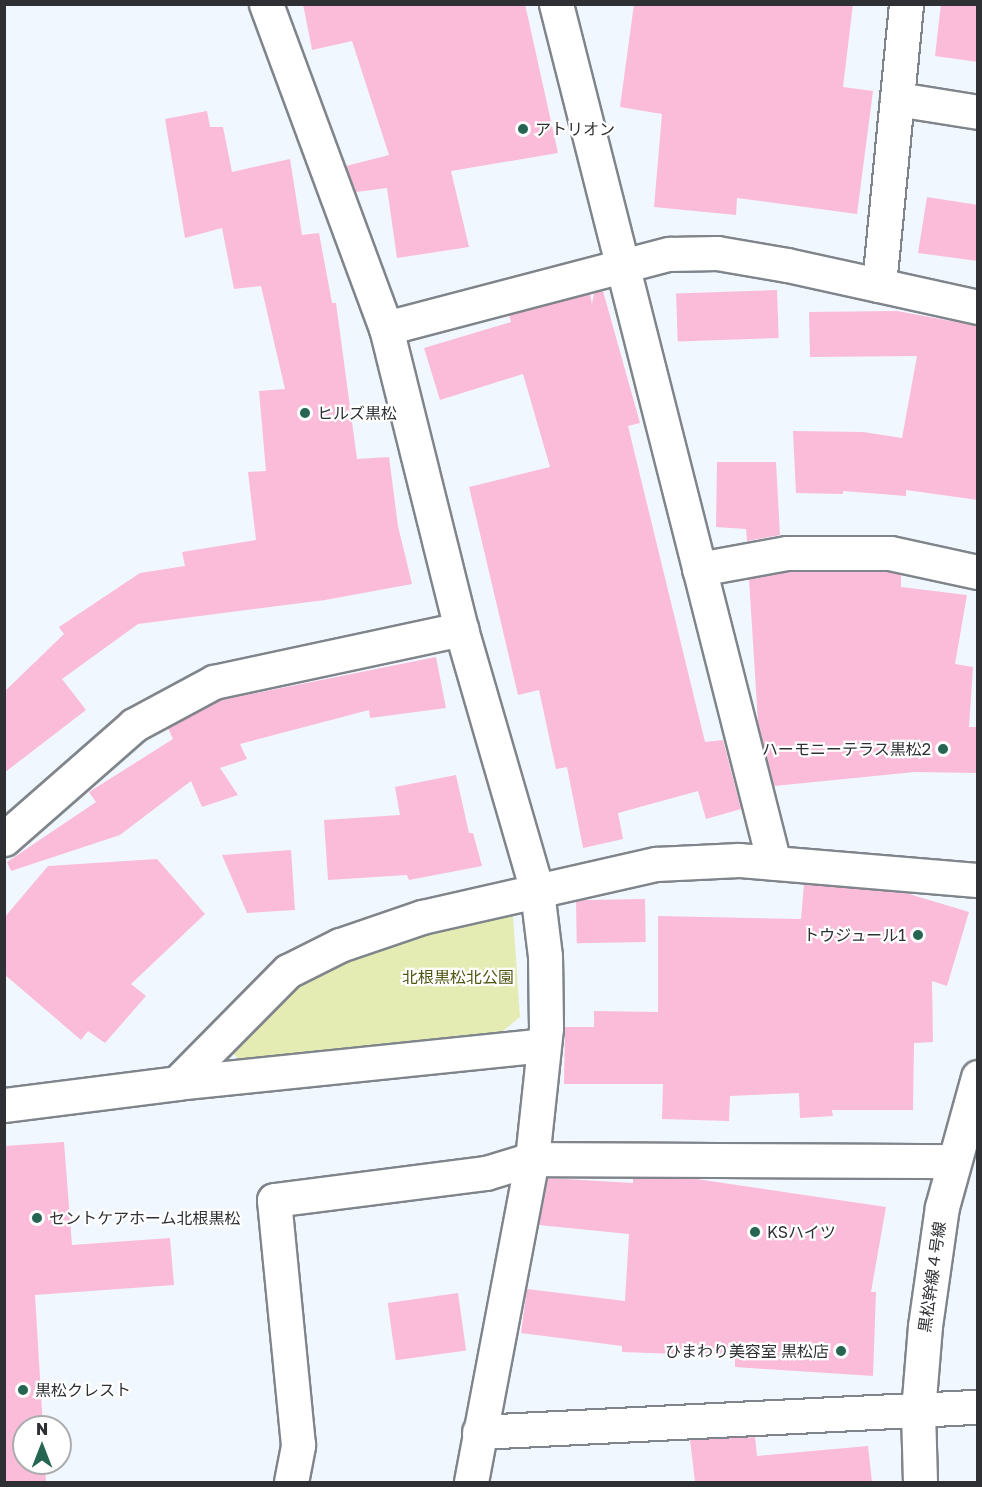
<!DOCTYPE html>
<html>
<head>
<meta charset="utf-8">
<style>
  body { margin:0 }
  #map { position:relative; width:982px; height:1487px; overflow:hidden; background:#f1f7fe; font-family:"Golos Text","Noto Sans JP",sans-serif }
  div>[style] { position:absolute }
  .green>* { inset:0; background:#e4ecb3 }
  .building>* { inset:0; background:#fabcd9; transform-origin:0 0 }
  .roads { filter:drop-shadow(2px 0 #80858b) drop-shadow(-2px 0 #80858b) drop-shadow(0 2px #80858b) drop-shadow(0 -2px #80858b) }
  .minor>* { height:33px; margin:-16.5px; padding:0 16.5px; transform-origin:16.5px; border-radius:16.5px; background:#fff }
  .tertiary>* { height:33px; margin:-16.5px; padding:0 16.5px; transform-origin:16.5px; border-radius:16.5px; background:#fff }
  .dots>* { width:16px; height:16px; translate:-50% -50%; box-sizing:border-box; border:3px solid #fff; border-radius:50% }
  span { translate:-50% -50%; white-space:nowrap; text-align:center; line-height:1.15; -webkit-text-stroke:4.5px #fff; paint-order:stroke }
  .poi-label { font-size:16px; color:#2e3033 }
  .left { translate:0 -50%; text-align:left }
  .right { translate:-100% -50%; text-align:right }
  .park-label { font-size:16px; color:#505512 }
  .street-label { font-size:16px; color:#2e3033 }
  .frame { position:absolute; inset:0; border:6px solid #2e3033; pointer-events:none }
  .north { position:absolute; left:12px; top:1415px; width:60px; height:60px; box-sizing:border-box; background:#fff; border:2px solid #abacad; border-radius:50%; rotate:0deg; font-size:16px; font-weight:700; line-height:24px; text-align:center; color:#2e3033 }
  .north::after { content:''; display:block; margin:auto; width:21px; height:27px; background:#266552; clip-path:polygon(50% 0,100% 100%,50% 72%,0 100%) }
</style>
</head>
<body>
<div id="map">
  <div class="green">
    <i style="clip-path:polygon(493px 913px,513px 916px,520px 1017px,502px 1032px,241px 1062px,230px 1049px,301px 982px,390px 939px)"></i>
  </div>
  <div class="building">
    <i style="clip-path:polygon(303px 4px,525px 4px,558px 153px,451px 171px,469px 247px,397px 258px,387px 188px,356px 192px,346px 166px,389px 155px,352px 41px,312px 50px)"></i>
    <i style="clip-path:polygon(634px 4px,853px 4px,843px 87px,873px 91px,857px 214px,737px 198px,736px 215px,654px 207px,662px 114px,620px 107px)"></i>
    <i style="clip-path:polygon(941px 4px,978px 4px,978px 62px,935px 56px)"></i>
    <i style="clip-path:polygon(207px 111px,210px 127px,223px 127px,232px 172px,290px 159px,302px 235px,319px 233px,332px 303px,336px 303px,357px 459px,389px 457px,398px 526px,412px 584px,325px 600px,138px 624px,62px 679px,86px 710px,4px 773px,4px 692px,64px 634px,59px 627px,140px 573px,185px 566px,182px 552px,256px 540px,248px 472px,266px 471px,259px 391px,285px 389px,261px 286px,234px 289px,222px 228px,185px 238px,165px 119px)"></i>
    <i style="clip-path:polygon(927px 197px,978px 205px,978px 261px,918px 253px)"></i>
    <i style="left:777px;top:290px;width:48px;height:101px;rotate:88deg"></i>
    <i style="clip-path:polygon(603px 291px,640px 423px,628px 426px,705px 742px,723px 740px,741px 809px,706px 819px,698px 791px,618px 813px,623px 839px,583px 848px,567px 767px,556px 769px,539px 690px,518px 695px,469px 487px,550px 467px,523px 374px,440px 400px,424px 348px,511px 322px,509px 315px,590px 294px,592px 304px,594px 293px)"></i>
    <i style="clip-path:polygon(897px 311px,978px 326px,978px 500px,906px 490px,906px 496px,843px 491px,843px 494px,796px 493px,793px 431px,863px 432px,902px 438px,917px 356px,810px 357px,809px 312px)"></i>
    <i style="clip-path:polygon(717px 462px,776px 462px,780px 535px,747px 541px,746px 529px,716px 527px)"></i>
    <i style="clip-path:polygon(789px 572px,888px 572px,901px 575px,901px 587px,967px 595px,955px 664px,973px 667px,969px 727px,978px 727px,978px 773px,915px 772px,774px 786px,758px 722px,749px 579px)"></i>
    <i style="clip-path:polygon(436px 657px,446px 708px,370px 718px,369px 710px,240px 744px,247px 759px,220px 768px,238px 795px,202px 807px,191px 781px,120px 835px,11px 871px,7px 862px,96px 802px,89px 792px,173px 739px,168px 728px,221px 700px)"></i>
    <i style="clip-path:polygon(456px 775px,469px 833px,473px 833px,482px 866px,409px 880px,407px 875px,328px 880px,324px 820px,400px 815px,395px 787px)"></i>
    <i style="clip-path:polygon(291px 850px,295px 910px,247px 913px,222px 855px)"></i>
    <i style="clip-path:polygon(157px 859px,205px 914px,131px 984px,146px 996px,105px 1043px,88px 1031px,81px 1040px,4px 974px,4px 918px,48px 866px)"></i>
    <i style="clip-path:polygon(804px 884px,906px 893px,969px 912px,947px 986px,932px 981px,933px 1042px,914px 1043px,913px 1110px,832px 1110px,833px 1116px,800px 1118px,799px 1093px,730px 1096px,729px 1121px,662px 1119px,663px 1084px,564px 1084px,565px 1027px,594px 1027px,594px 1011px,658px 1012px,658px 916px,801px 919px)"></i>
    <i style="left:645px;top:899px;width:43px;height:69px;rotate:89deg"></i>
    <i style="clip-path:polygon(64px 1142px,72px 1245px,170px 1238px,174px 1285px,35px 1295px,43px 1427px,24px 1427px,24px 1463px,45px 1463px,46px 1482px,4px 1482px,4px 1146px)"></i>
    <i style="clip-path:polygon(548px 1178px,633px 1183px,633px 1178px,696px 1179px,886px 1207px,871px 1292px,876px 1292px,873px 1376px,735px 1367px,735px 1356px,622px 1352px,622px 1346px,521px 1333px,527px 1289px,625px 1301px,629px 1234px,539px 1225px)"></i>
    <i style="left:458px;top:1293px;width:58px;height:71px;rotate:82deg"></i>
    <i style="clip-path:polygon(755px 1437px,757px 1456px,868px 1446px,872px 1482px,695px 1482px,690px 1440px)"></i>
  </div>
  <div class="roads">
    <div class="minor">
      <i style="left:266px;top:4px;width:346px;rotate:69.7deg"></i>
      <i style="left:386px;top:328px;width:310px;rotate:76deg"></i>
      <i style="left:461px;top:629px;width:273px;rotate:73.8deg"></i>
      <i style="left:537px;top:891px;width:65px;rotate:83deg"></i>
      <i style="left:545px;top:956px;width:72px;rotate:89.2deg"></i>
      <i style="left:546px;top:1028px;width:132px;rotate:96.1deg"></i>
      <i style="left:532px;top:1159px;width:329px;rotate:100.7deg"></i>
      <i style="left:556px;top:4px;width:886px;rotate:75.76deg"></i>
      <i style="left:897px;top:99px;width:82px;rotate:9.1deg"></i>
      <i style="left:879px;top:285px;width:282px;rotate:-84.5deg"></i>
      <i style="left:386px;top:328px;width:293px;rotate:-14.7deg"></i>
      <i style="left:669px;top:254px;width:48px;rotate:-1.2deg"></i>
      <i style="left:717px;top:253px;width:71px;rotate:9.7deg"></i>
      <i style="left:787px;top:265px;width:196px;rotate:12.4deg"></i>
      <i style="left:699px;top:569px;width:89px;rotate:-10.3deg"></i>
      <i style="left:787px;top:553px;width:103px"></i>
      <i style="left:890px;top:553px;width:90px;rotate:12.2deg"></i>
      <i style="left:4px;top:839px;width:173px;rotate:-41.2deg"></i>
      <i style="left:134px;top:725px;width:91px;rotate:-28.3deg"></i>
      <i style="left:214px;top:682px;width:253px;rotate:-12.1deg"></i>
      <i style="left:177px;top:1083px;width:158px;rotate:-45.3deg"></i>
      <i style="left:288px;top:971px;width:58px;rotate:-26.6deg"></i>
      <i style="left:340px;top:945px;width:87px;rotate:-18.9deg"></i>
      <i style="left:422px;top:917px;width:240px;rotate:-12.8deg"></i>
      <i style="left:656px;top:864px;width:83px;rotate:-2.8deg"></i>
      <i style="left:739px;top:860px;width:240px;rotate:4.8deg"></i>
      <i style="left:4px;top:1105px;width:174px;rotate:-7.2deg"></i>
      <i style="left:177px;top:1083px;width:367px;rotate:-5.9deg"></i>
      <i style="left:479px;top:1432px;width:500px;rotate:-2.9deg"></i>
      <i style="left:291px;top:1482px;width:38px;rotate:-79deg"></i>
      <i style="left:298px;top:1445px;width:246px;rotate:-95.6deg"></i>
      <i style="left:274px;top:1200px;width:214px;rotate:-7.3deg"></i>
      <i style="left:486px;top:1173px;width:48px;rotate:-16.9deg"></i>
      <i style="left:532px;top:1159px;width:422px;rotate:0.3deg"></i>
    </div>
    <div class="tertiary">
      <i style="left:920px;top:1482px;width:71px;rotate:-91.6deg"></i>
      <i style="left:918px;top:1411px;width:85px;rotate:-85.3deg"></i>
      <i style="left:925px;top:1326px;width:120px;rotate:-81.9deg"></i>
      <i style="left:942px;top:1207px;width:135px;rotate:-74.5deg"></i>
    </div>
  </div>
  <div class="dots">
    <i style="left:523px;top:129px;background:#266552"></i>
    <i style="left:305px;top:413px;background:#266552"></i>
    <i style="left:943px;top:749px;background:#266552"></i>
    <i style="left:918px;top:935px;background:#266552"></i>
    <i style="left:37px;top:1218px;background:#266552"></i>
    <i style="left:755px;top:1232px;background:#266552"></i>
    <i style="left:841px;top:1351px;background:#266552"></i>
    <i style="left:23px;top:1390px;background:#266552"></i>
  </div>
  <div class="poi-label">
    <span class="left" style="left:535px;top:129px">アトリオン</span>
    <span class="left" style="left:317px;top:413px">ヒルズ黒松</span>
    <span class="right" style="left:931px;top:749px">ハーモニーテラス黒松2</span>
    <span class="right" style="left:906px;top:935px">トウジュール1</span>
    <span class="left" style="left:49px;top:1218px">セントケアホーム北根黒松</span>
    <span class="left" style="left:767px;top:1232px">KSハイツ</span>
    <span class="right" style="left:829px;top:1351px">ひまわり美容室 黒松店</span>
    <span class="left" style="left:35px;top:1390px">黒松クレスト</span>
  </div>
  <div class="park-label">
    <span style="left:458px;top:977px">北根黒松北公園</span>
  </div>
  <div class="street-label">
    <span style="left:932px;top:1277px;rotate:-82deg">黒松幹線４号線</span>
  </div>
  <div class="frame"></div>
  <div class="north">N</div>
</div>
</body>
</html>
